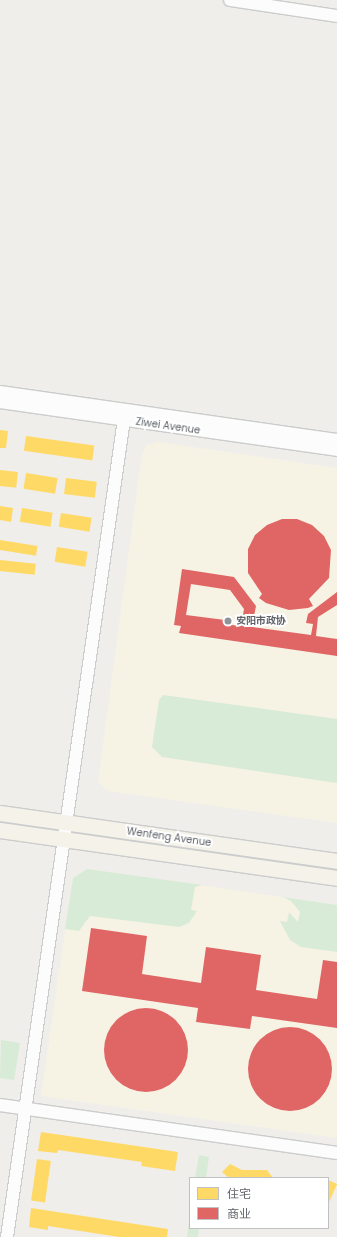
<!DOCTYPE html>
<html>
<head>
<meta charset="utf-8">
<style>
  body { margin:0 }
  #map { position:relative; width:337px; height:1237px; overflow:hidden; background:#efeeea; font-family:Poppins,"Noto Sans SC",sans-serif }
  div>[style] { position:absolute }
  .commercial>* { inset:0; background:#f7f3e4 }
  .green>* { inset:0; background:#d8ebd6 }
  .homes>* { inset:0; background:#ffd966; transform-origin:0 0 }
  .shops>* { inset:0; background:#e06666 }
  .round { border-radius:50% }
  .roads { filter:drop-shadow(1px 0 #cbcccc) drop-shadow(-1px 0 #cbcccc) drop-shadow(0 1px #cbcccc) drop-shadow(0 -1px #cbcccc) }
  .minor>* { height:12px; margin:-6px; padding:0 6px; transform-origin:6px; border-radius:6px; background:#fdfcfc }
  .major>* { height:15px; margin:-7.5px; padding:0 7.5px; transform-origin:7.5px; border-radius:7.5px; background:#f4f2e9 }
  .dots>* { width:11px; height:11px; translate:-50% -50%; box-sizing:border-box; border:2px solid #fff; border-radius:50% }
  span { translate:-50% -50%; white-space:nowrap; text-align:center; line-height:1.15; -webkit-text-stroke:4px #fff; paint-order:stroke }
  .street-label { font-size:10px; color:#5f6368 }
  .poi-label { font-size:10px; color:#5f6368; font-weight:700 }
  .left { translate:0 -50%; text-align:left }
  .legend { position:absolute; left:189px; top:1177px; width:140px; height:52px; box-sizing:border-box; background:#fff; border:1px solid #bfc1c3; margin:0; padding:5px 7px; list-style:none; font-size:12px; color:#5f6368 }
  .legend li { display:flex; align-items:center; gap:8px; height:20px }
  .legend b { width:20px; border:1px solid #bfc1c3 }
</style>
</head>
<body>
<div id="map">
  <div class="commercial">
    <i style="clip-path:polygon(158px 442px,337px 468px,337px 823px,109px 791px,98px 782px,142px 454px,147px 445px)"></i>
    <i style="clip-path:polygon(87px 869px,337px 905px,337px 1138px,41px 1096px,73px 878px)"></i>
  </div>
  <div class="green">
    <i style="clip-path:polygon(163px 695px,337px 719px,337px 783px,162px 757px,152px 747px,159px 700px)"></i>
    <i style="clip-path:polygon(87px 869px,202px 885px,195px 887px,191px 910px,197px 911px,189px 923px,179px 927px,90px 916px,79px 931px,65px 929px,73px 878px)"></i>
    <i style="clip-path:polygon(283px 897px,337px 905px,337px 952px,301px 947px,290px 940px,280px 921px,287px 922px,289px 912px,298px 922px,300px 912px,291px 901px)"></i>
    <i style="clip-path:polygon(1px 1040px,20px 1043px,14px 1080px,0 1078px)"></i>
    <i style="clip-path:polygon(199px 1155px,209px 1157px,206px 1178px,195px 1178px)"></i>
    <i style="clip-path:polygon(190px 1214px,190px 1228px,199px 1228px,198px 1237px,187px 1237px)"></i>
  </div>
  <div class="homes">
    <i style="clip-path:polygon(0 430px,8px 431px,6px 448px,0 448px)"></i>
    <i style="left:26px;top:436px;width:69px;height:15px;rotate:8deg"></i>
    <i style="left:0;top:470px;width:18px;height:16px;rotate:6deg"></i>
    <i style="left:26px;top:473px;width:32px;height:16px;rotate:9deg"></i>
    <i style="left:66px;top:478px;width:31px;height:16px;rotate:7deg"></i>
    <i style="clip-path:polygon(0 506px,13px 508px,11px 522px,0 520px)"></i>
    <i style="left:22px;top:508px;width:31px;height:14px;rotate:9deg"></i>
    <i style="left:61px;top:513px;width:31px;height:14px;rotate:9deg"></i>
    <i style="left:0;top:540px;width:38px;height:10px;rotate:9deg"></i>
    <i style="left:57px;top:547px;width:31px;height:15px;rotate:9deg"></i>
    <i style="left:0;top:560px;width:36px;height:11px;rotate:6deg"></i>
    <i style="clip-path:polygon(41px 1132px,178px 1152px,175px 1171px,141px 1166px,142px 1162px,58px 1150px,57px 1153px,38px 1151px)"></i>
    <i style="left:37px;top:1159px;width:14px;height:42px;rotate:8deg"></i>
    <i style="clip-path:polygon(230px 1164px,242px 1170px,267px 1170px,273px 1178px,229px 1178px,222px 1172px)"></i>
    <i style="left:328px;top:1180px;width:10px;height:40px;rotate:24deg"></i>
    <i style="clip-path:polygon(31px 1208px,168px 1229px,167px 1237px,119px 1237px,48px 1226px,48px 1230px,29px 1227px)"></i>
  </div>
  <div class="shops">
    <i style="clip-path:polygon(282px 519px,297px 519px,312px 525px,324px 536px,331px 550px,329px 578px,309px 599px,313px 606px,308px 608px,289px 610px,266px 603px,259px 598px,262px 594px,248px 573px,248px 549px,255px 535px,267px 525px)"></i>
    <i style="clip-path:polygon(evenodd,182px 569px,234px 577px,256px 606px,254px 616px,247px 615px,245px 626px,311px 635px,313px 624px,306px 623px,308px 614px,337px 592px,337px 605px,318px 617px,316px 636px,337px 639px,337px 656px,179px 633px,181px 626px,174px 625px,182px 569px,191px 584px,230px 590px,244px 609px,241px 626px,232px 625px,233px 621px,186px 615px,191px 584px)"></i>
    <i style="clip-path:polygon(91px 928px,147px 936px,142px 974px,201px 983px,206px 947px,261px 955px,256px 990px,317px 999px,323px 960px,337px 962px,337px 1028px,252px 1016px,250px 1029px,196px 1022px,198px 1008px,82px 991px)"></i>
    <i class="round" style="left:104px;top:1008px;width:84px;height:84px"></i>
    <i class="round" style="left:248px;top:1027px;width:84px;height:84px"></i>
  </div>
  <div class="roads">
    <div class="minor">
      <i style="left:230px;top:0;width:108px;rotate:8.5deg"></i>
      <i style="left:0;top:392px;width:340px;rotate:8.1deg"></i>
      <i style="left:0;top:402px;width:340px;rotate:8.1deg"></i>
      <i style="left:0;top:1105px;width:340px;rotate:8.1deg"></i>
      <i style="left:7px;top:1237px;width:826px;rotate:-81.86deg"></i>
    </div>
    <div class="major">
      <i style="left:0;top:813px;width:340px;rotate:8.1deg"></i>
      <i style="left:0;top:830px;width:340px;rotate:8.1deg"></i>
    </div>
  </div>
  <div class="dots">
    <i style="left:228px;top:621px;background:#919496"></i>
  </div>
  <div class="street-label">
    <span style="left:168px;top:426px;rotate:8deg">Ziwei Avenue</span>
    <span style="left:169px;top:837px;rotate:8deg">Wenfeng Avenue</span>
  </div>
  <div class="poi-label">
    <span class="left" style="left:236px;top:621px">安阳市政协</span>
  </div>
  <ul class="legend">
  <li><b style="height:11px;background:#ffd966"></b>住宅</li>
  <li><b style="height:11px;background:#e06666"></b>商业</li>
  </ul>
</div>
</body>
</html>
